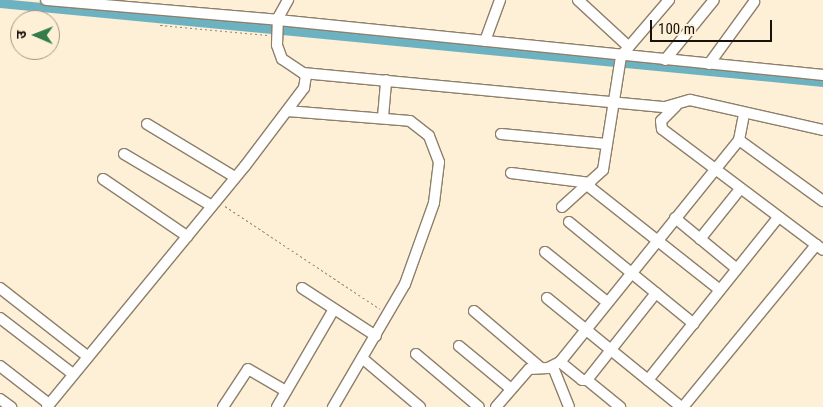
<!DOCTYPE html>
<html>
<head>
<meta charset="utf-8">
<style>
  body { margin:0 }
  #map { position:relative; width:823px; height:407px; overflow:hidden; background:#feefd7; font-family:"Roboto Condensed","Noto Sans Devanagari",sans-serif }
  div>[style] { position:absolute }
  .canal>* { height:9px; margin:-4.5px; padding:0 4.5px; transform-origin:4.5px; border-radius:4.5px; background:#6cb2c1 }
  .path>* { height:1px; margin-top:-0.5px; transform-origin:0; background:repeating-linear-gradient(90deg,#8f8574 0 2.5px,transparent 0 5px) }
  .roads { filter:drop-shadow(1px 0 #8d7f6a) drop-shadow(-1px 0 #8d7f6a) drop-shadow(0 1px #8d7f6a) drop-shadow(0 -1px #8d7f6a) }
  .street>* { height:10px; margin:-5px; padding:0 5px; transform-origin:5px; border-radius:5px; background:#fff }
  span { translate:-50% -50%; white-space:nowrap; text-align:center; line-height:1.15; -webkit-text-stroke:4px #feefd7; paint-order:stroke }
  .north { position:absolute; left:10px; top:10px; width:50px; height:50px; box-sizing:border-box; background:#feefd7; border:1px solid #a29785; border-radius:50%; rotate:271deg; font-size:14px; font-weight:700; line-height:20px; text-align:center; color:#18130a }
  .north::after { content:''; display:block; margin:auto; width:18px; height:22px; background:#347d4a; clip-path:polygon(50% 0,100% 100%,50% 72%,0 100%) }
  .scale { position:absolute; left:650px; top:20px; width:122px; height:22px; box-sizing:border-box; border:2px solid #18130a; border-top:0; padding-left:6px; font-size:15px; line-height:18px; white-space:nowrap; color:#18130a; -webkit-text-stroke:4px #feefd7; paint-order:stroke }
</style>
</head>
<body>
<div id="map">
  <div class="canal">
    <i style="left:0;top:3px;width:827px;rotate:5.48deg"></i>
  </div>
  <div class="path">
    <i style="left:160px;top:25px;width:108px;rotate:5.3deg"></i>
    <i style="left:225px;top:206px;width:186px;rotate:33.6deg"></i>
  </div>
  <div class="roads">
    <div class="street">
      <i style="left:46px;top:0;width:233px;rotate:4.9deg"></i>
      <i style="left:278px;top:20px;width:548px;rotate:5.76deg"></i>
      <i style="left:578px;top:0;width:69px;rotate:42.7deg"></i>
      <i style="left:485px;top:41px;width:44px;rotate:-69.9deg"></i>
      <i style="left:665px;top:60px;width:77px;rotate:-50.8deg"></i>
      <i style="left:709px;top:64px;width:77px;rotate:-54deg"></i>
      <i style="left:303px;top:73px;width:364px;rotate:5.4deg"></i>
      <i style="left:665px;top:107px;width:26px;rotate:-16deg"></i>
      <i style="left:690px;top:100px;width:136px;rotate:12.7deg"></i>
      <i style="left:676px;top:106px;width:21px;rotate:135deg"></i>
      <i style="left:661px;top:121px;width:8px;rotate:83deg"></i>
      <i style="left:662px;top:129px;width:201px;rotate:36.9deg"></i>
      <i style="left:287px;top:111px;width:123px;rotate:4.6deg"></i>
      <i style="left:410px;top:121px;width:24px;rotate:38deg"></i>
      <i style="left:429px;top:136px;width:28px;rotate:69deg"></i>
      <i style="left:439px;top:162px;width:41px;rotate:97deg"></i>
      <i style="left:434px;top:203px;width:86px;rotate:109.7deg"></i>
      <i style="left:405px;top:284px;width:143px;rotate:120.3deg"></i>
      <i style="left:383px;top:117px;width:37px;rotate:-85deg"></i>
      <i style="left:147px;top:124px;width:103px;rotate:31.1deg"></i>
      <i style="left:501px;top:134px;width:106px;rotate:5.4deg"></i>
      <i style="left:739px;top:140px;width:104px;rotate:36deg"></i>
      <i style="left:124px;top:154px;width:102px;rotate:30.6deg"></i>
      <i style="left:511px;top:173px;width:80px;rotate:7.2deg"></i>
      <i style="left:103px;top:179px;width:102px;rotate:34.2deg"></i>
      <i style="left:587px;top:185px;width:169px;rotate:38.3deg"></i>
      <i style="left:562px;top:207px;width:55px;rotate:-42.1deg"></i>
      <i style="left:603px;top:170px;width:115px;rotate:-81deg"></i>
      <i style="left:621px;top:56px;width:74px;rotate:-49.4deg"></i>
      <i style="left:675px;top:218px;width:80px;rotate:39.4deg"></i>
      <i style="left:569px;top:222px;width:161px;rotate:39.2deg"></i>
      <i style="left:700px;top:239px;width:64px;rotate:-51.3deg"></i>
      <i style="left:545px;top:252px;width:80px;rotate:38.9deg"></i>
      <i style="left:0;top:288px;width:110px;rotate:38deg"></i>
      <i style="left:302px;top:288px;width:88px;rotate:33deg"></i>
      <i style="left:547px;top:298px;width:173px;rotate:39.1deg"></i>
      <i style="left:474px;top:311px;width:88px;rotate:40.4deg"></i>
      <i style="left:0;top:318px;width:92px;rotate:37.5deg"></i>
      <i style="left:459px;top:346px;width:67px;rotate:39.6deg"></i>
      <i style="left:416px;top:354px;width:82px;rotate:40.1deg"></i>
      <i style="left:362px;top:358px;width:76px;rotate:40.2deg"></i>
      <i style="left:560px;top:362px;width:28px;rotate:39deg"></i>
      <i style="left:582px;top:380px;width:5px"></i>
      <i style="left:587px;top:380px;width:111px;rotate:-51.6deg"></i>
      <i style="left:0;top:366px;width:62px;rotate:37.8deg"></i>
      <i style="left:553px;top:367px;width:43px;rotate:68.2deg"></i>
      <i style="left:587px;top:380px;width:43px;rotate:39.3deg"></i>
      <i style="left:648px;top:380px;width:208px;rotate:-51.3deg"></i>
      <i style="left:0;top:399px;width:14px;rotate:36deg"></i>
      <i style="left:47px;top:407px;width:312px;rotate:-50.6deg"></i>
      <i style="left:245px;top:166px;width:98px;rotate:-52.9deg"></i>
      <i style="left:304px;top:88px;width:13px;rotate:-81deg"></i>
      <i style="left:306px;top:75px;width:29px;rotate:-146deg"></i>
      <i style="left:282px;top:59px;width:15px;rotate:-110deg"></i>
      <i style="left:277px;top:45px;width:27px;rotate:-88deg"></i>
      <i style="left:278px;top:18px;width:21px;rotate:-61deg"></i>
      <i style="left:223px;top:407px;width:45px;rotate:-56.7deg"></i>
      <i style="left:248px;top:369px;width:44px;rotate:30.1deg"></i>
      <i style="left:277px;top:407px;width:113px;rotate:-59.8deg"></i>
      <i style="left:496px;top:407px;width:50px;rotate:-49deg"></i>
      <i style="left:529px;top:369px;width:19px;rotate:-3deg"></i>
      <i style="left:548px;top:368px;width:13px;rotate:-27deg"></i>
      <i style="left:560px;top:362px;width:285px;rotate:-51.1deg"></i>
      <i style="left:739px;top:140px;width:26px;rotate:-79deg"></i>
      <i style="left:683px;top:407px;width:210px;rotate:-50.6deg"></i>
    </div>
  </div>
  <div class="north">उ</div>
  <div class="scale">100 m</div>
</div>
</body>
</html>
